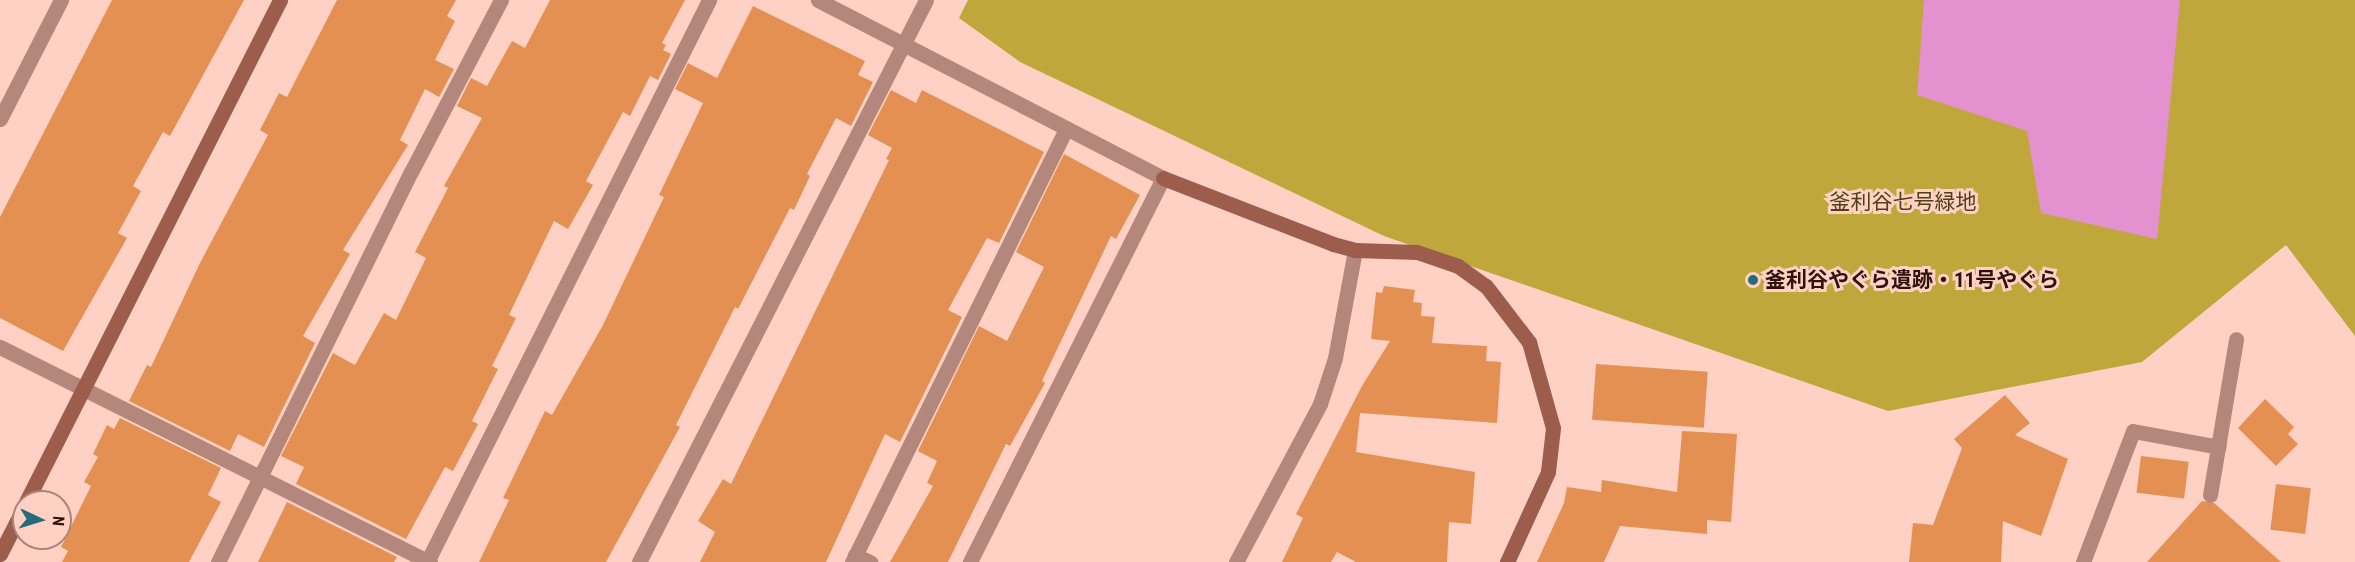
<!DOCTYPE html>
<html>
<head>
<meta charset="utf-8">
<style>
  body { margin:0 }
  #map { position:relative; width:2355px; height:562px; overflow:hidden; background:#fed1c4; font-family:"Roboto Condensed","Noto Sans JP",sans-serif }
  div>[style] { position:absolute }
  .forest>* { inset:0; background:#c0a73c }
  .water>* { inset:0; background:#e391cf }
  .building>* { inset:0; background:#e39052; transform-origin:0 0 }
  .street>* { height:15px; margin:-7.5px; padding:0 7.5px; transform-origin:7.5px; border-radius:7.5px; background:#b3877b }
  .secondary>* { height:15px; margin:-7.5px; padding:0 7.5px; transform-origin:7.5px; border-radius:7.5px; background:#9c5d4c }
  .dots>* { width:16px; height:16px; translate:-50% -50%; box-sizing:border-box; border:3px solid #fed1c4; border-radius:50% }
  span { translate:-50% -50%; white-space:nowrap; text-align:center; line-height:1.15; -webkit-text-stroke:6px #fed1c4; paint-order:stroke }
  .park-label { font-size:21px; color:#4c4216 }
  .poi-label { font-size:21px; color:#2d130c; font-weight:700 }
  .left { translate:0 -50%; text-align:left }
  .north { position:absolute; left:12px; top:490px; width:60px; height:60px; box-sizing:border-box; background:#fed1c4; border:2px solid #aa857a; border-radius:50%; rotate:94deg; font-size:16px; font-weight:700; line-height:24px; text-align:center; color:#2d130c }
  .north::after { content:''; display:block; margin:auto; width:21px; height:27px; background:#266b7b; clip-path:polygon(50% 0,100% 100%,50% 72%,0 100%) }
</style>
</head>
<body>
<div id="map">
  <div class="forest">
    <i style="clip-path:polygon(968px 0,2355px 0,2355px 336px,2286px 245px,2142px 362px,1888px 411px,1384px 236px,1020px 62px,959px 18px)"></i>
  </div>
  <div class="water">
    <i style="clip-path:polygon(1924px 0,2180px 0,2157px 239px,2041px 213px,2027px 131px,1917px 95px)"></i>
  </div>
  <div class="building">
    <i style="clip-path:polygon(112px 0,244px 0,170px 136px,163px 132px,133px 186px,141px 191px,118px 233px,127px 238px,63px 351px,0 318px,0 217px)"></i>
    <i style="clip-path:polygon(337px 0,456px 0,447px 16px,455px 21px,435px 60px,454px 69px,439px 97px,425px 89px,400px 140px,408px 145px,343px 250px,350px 254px,303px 336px,315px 343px,264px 447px,238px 434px,230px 451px,129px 401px,147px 365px,151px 367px,200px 263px,268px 135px,260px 130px,279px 93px,287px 97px)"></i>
    <i style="clip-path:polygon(550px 0,685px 0,662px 43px,666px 45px,663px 50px,671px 54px,658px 80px,650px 76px,630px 116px,623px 112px,586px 181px,593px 185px,568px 229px,554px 221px,509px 315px,516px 318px,492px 366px,498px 369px,472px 421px,478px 424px,453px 471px,445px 467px,406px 539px,296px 484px,304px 467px,281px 456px,333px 353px,355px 365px,384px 313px,396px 320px,426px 258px,415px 252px,448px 188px,444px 186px,482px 118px,457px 106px,471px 78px,487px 86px,512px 41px,525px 48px)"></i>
    <i style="clip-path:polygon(753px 6px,865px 61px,858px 75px,873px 82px,851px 126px,836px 118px,807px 174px,810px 176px,794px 210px,790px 208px,738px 309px,735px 307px,676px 425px,680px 427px,606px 562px,479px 562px,509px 500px,503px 498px,545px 411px,552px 415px,603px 325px,664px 197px,659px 195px,703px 103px,675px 89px,688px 63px,717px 78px)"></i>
    <i style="clip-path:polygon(891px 90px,916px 103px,922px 90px,1044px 152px,999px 243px,987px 238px,948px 310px,962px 317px,900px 442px,885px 434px,826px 562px,700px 562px,715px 532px,698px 521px,723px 479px,731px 484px,889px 160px,886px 159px,892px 148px,868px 135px)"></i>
    <i style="clip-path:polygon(1064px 154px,1140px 195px,1116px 239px,1111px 236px,1042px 381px,1045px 383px,1010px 446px,1006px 444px,948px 562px,890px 562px,933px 486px,927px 483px,937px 461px,918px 451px,979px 326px,1007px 341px,1044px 267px,1016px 252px)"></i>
    <i style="clip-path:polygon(1384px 286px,1415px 290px,1413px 302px,1422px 303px,1421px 316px,1435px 317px,1432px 343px,1487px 346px,1486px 361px,1501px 362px,1497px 423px,1360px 413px,1356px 452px,1475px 472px,1471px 524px,1449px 522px,1447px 562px,1356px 562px,1337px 552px,1331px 562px,1282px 562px,1303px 518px,1296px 514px,1362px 386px,1390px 341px,1371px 339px,1376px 292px,1382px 293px)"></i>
    <i style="left:1596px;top:364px;width:112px;height:56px;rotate:4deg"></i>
    <i style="clip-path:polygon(2005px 395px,2030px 423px,2015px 435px,2068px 459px,2041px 536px,2003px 521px,2001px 562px,1909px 562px,1913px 523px,1933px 525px,1962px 448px,1954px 439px)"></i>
    <i style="clip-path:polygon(2265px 399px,2294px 427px,2288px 434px,2298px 444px,2276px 466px,2238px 428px)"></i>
    <i style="clip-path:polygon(120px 418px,221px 468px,208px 495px,221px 502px,189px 562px,62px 562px,68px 551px,61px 547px,91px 486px,84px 482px,98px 457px,93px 454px,107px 425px,114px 429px)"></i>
    <i style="clip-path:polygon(1682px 431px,1737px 434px,1731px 522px,1707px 520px,1707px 534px,1620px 526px,1604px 562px,1537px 562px,1564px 503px,1567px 487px,1601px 492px,1602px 480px,1677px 492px)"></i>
    <i style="left:2141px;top:456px;width:48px;height:37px;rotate:7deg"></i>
    <i style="left:2276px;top:484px;width:35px;height:46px;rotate:7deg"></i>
    <i style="clip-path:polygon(2202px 501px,2214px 503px,2281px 562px,2147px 562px)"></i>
    <i style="clip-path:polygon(287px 502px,397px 557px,394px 562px,258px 562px)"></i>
  </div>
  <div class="street">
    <i style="left:818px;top:0;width:388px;rotate:27.3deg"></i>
    <i style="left:1163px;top:178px;width:430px;rotate:116.7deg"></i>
    <i style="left:0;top:119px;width:134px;rotate:-62.9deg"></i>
    <i style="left:0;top:347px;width:481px;rotate:26.6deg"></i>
    <i style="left:2210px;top:495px;width:158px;rotate:-80.5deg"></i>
    <i style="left:855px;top:555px;width:17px;rotate:25deg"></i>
    <i style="left:218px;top:562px;width:435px;rotate:-63.7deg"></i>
    <i style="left:411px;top:172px;width:194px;rotate:-62.4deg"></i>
    <i style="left:427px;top:562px;width:629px;rotate:-63.35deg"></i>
    <i style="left:639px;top:562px;width:631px;rotate:-62.95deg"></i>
    <i style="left:852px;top:562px;width:483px;rotate:-63.7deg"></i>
    <i style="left:1236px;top:562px;width:179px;rotate:-62deg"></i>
    <i style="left:1320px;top:404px;width:48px;rotate:-71.9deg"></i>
    <i style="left:1335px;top:358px;width:110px;rotate:-79.5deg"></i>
    <i style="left:2083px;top:562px;width:140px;rotate:-69.1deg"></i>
    <i style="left:2133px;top:431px;width:87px;rotate:10.5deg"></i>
  </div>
  <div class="secondary">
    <i style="left:1163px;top:178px;width:182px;rotate:21.2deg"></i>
    <i style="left:1333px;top:244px;width:23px;rotate:15deg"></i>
    <i style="left:1355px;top:250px;width:62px;rotate:1.8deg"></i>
    <i style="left:1417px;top:252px;width:43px;rotate:18.9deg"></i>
    <i style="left:1458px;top:266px;width:34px;rotate:36deg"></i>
    <i style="left:1486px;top:286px;width:71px;rotate:52.5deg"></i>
    <i style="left:1529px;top:342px;width:89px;rotate:74.4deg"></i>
    <i style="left:1553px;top:428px;width:44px;rotate:96.5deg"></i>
    <i style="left:1548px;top:472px;width:99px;rotate:114.5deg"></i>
    <i style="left:26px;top:502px;width:563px;rotate:-63.16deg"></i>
    <i style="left:0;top:554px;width:53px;rotate:-62.9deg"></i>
  </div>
  <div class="dots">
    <i style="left:1753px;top:280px;background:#266b7b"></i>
  </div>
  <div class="park-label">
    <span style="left:1903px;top:202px">釜利谷七号緑地</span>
  </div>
  <div class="poi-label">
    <span class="left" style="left:1765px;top:280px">釜利谷やぐら遺跡・11号やぐら</span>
  </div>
  <div class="north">N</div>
</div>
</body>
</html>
